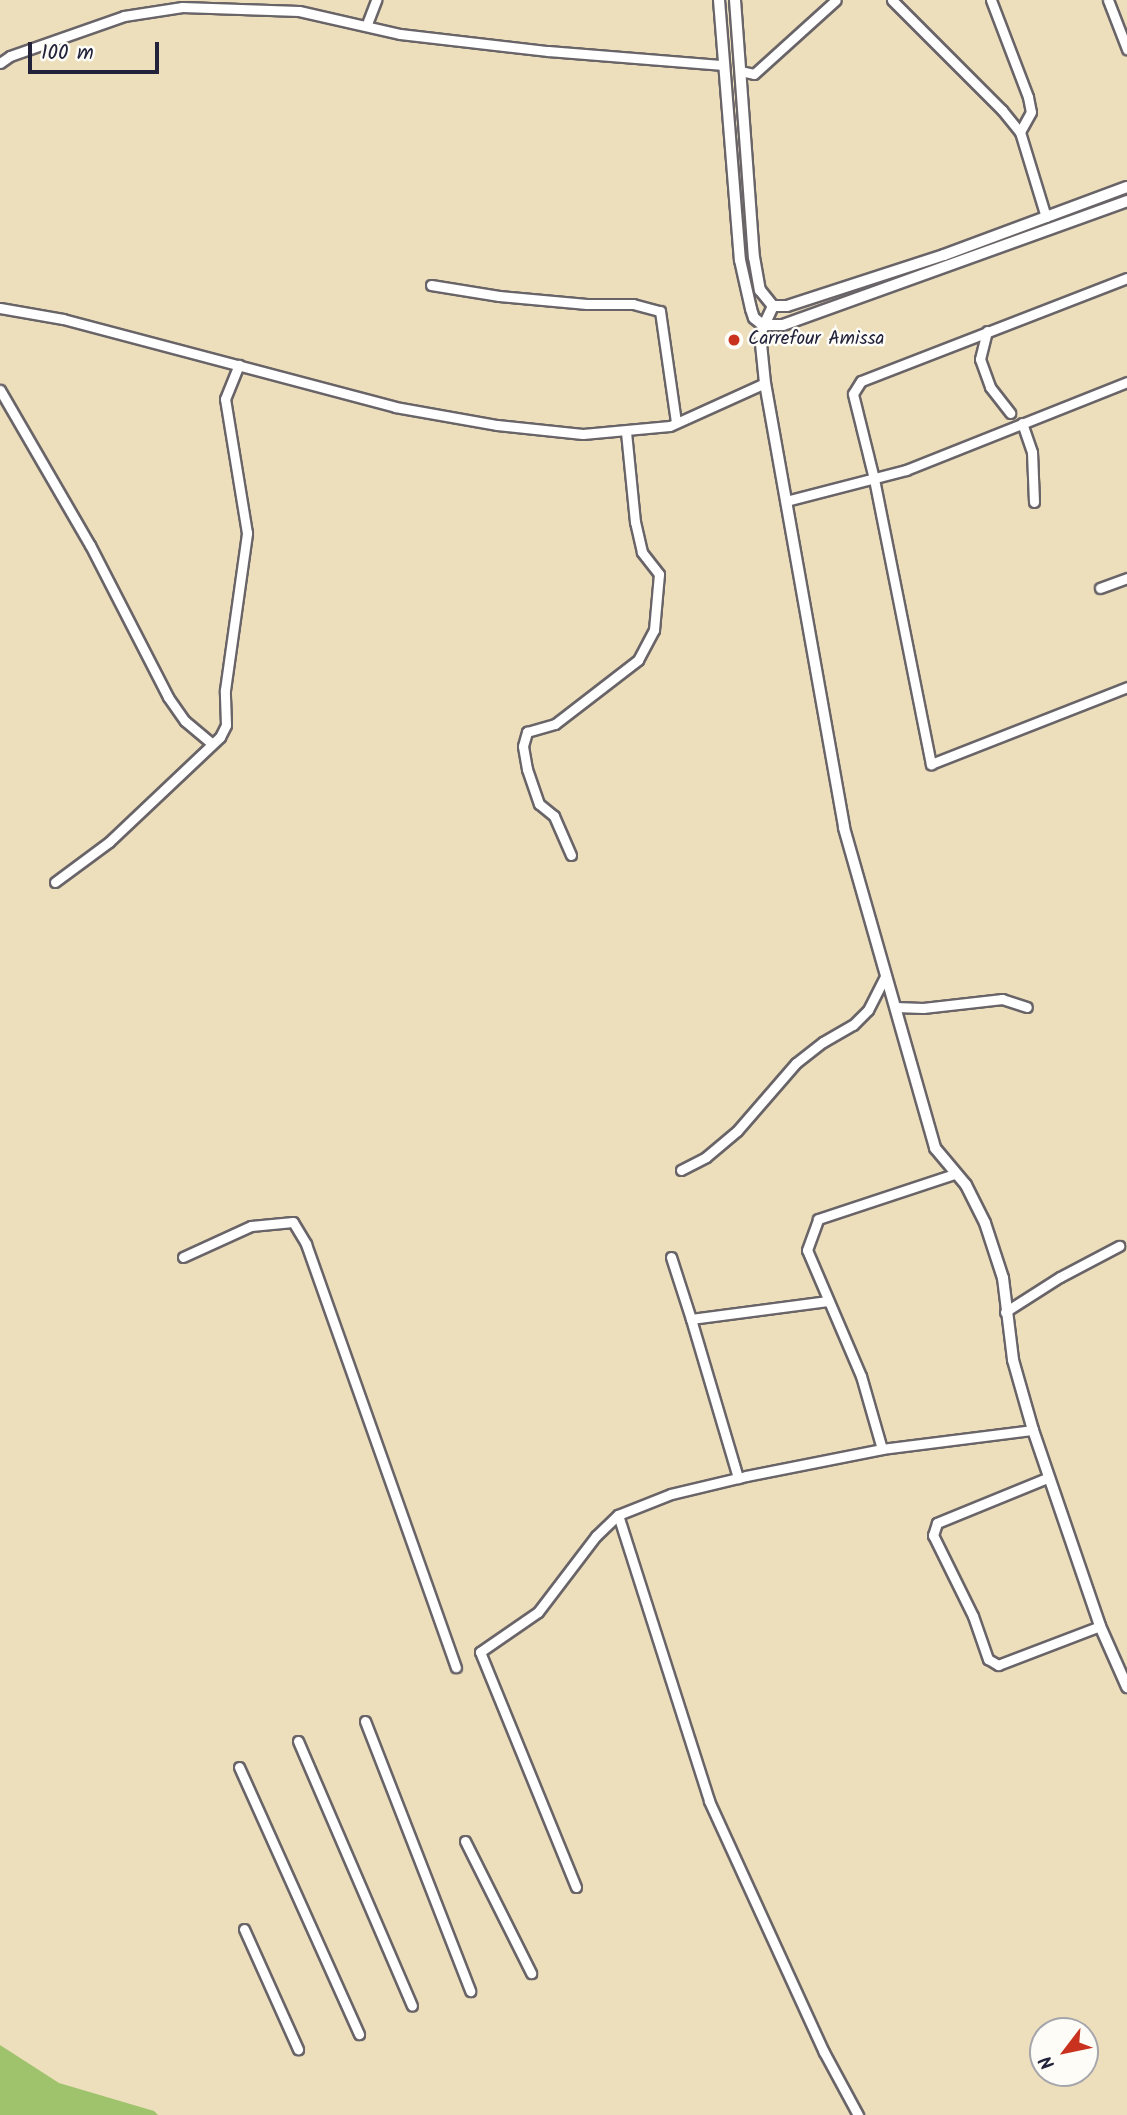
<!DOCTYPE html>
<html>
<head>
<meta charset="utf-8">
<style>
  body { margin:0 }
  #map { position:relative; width:1127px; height:2115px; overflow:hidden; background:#eddfbc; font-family:Kalam,sans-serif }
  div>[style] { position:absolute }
  .green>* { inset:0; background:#9fc36c }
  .roads { filter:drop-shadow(2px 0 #696468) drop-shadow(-2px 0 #696468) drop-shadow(0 2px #696468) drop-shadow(0 -2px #696468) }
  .minor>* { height:9px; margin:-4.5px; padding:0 4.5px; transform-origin:4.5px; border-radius:4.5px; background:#fff }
  .tertiary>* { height:10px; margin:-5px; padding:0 5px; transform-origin:5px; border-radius:5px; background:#fff }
  .dots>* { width:19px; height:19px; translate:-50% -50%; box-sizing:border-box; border:4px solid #fdfcf7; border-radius:50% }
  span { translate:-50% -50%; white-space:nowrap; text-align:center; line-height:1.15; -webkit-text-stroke:5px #fdfcf7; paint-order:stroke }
  .poi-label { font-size:19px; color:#22223b }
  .left { translate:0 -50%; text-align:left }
  .north { position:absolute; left:1029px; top:2017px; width:70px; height:70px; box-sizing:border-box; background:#fdfcf7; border:2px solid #a5a5ac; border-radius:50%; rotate:238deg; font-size:19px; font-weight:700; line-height:28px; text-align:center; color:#22223b }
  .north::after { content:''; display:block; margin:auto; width:24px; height:32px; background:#c8321e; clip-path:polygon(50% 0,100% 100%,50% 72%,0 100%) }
  .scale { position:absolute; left:28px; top:42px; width:131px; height:32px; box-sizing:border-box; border:4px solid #22223b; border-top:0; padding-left:9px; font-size:21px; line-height:24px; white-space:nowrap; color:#22223b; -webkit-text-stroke:5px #fdfcf7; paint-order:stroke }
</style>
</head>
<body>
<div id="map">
  <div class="green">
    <i style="clip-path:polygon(0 2045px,59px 2083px,154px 2111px,158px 2115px,0 2115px)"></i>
  </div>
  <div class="roads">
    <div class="minor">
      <i style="left:892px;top:0;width:156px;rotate:45deg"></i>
      <i style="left:1002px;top:110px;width:28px;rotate:51deg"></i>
      <i style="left:1020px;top:132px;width:89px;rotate:73deg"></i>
      <i style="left:991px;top:0;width:104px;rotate:69.1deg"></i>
      <i style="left:1028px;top:97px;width:15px;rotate:79deg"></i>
      <i style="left:1031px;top:112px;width:23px;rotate:119deg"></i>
      <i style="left:1108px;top:0;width:53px;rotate:68.8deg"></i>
      <i style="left:367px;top:24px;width:26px;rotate:-69deg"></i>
      <i style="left:0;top:63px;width:12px;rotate:-35deg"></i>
      <i style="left:10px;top:56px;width:121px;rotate:-19.3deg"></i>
      <i style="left:124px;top:16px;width:59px;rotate:-8.8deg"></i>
      <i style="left:182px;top:7px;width:117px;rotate:2deg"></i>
      <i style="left:299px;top:11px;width:104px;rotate:12.8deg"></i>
      <i style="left:400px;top:34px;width:149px;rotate:6.6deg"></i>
      <i style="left:548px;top:51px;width:176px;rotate:4.6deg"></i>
      <i style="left:740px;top:71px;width:14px;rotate:12deg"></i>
      <i style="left:754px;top:74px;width:110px;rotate:-42.1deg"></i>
      <i style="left:1127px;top:278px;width:285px;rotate:158.8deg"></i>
      <i style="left:861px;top:381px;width:15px;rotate:122deg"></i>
      <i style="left:853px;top:394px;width:88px;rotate:76.1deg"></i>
      <i style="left:874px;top:479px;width:291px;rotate:78.7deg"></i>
      <i style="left:931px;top:764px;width:211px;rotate:-21.4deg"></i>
      <i style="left:431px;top:285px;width:69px;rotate:9.2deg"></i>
      <i style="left:499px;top:296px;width:88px;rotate:5.2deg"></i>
      <i style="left:587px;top:304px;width:46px"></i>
      <i style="left:633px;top:304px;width:28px;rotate:15deg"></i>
      <i style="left:660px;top:311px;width:112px;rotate:81.8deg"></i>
      <i style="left:0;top:308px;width:64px;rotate:9.9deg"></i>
      <i style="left:63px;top:319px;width:343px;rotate:14.8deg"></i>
      <i style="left:395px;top:407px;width:104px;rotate:10deg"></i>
      <i style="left:497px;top:425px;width:86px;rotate:6deg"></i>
      <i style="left:583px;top:434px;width:87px;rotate:-5.3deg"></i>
      <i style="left:670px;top:426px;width:104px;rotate:-24.4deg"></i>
      <i style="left:987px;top:331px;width:29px;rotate:104deg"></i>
      <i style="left:980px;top:359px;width:30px;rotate:70deg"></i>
      <i style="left:990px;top:387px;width:33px;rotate:52deg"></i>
      <i style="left:0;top:390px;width:179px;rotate:59.9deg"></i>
      <i style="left:90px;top:545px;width:171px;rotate:62.8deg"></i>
      <i style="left:168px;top:697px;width:29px;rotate:55deg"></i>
      <i style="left:185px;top:721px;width:35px;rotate:40deg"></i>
      <i style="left:1022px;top:423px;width:31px;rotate:71deg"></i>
      <i style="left:1032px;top:452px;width:50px;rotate:87.7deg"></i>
      <i style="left:786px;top:501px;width:124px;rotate:-14.5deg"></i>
      <i style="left:906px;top:470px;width:238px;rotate:-21.7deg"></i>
      <i style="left:1100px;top:588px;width:29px;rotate:-20deg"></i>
      <i style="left:571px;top:855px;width:43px;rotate:-113.6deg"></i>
      <i style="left:554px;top:816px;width:19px;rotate:-141deg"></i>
      <i style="left:539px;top:804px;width:37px;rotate:-109deg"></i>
      <i style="left:527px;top:769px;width:23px;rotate:-100deg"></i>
      <i style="left:523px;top:746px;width:15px;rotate:-74deg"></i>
      <i style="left:527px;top:732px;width:29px;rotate:-16deg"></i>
      <i style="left:555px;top:724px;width:105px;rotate:-37.6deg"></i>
      <i style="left:638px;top:660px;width:34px;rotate:-62deg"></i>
      <i style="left:654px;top:630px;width:56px;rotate:-84.9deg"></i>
      <i style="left:659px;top:574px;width:28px;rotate:-128deg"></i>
      <i style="left:642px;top:552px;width:31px;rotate:-103deg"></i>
      <i style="left:635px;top:522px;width:90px;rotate:-95.7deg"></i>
      <i style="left:55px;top:882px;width:67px;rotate:-36.5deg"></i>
      <i style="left:109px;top:842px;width:153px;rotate:-43.4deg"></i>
      <i style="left:220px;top:737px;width:13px;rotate:-63deg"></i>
      <i style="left:226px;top:725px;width:35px;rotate:-92deg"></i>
      <i style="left:225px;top:690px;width:159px;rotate:-82deg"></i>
      <i style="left:247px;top:533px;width:136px;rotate:-99.3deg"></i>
      <i style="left:225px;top:399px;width:37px;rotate:-68deg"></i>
      <i style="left:895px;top:1007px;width:28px;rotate:2deg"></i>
      <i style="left:923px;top:1008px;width:80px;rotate:-6.5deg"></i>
      <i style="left:1002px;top:999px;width:26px;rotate:18deg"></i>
      <i style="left:681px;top:1170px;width:28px;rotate:-27deg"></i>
      <i style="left:706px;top:1157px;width:40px;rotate:-40deg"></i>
      <i style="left:737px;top:1131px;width:90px;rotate:-49.1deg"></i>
      <i style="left:796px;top:1063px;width:34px;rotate:-38deg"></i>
      <i style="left:823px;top:1042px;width:34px;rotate:-30deg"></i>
      <i style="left:853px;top:1025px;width:21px;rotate:-45deg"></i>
      <i style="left:868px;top:1010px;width:38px;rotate:-63deg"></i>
      <i style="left:183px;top:1257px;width:75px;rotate:-24.5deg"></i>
      <i style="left:251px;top:1226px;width:42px;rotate:-5.4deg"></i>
      <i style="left:293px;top:1222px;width:26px;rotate:59deg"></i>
      <i style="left:306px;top:1244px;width:449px;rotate:70.5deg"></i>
      <i style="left:671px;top:1257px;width:65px;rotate:72.1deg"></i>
      <i style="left:691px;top:1319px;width:138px;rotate:-7.5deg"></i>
      <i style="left:1005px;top:1312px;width:65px;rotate:-32.5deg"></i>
      <i style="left:1060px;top:1277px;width:67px;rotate:-27.7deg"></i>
      <i style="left:691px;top:1319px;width:166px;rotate:73.5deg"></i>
      <i style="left:882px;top:1449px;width:76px;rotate:-106deg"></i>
      <i style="left:861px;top:1376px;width:137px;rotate:-113.2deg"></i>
      <i style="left:807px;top:1250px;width:33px;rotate:-70deg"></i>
      <i style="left:818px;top:1219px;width:143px;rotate:-18.3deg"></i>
      <i style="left:1047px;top:1478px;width:119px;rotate:157.8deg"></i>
      <i style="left:937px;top:1523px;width:13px;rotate:108deg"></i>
      <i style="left:933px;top:1535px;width:90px;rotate:63.7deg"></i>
      <i style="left:973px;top:1616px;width:46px;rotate:70.8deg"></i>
      <i style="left:988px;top:1659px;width:12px;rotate:31deg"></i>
      <i style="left:998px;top:1665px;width:109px;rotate:-20.9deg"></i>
      <i style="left:618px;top:1515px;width:300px;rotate:72.3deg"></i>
      <i style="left:709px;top:1801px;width:276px;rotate:65.4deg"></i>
      <i style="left:824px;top:2052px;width:72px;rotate:61.6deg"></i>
      <i style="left:365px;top:1721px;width:290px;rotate:68.7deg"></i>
      <i style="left:298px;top:1741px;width:288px;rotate:66.7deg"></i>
      <i style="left:239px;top:1767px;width:293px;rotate:65.8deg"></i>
      <i style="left:465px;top:1841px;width:148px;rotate:63.4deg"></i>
      <i style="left:576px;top:1887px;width:254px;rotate:-112.2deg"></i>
      <i style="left:480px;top:1652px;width:70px;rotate:-34.6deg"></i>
      <i style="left:538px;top:1612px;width:96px;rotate:-52.7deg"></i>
      <i style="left:596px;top:1536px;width:30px;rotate:-44deg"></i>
      <i style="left:618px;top:1515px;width:57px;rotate:-21.6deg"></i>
      <i style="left:671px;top:1494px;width:77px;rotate:-13.5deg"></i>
      <i style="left:746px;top:1476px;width:139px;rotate:-11.2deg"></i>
      <i style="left:882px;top:1449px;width:152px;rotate:-7.2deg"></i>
      <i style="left:244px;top:1929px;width:132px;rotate:65.8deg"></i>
    </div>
    <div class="tertiary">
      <i style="left:719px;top:0;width:261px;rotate:85.4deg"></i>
      <i style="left:740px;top:260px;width:50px;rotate:77.3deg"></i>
      <i style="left:751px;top:309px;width:9px;rotate:72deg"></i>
      <i style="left:754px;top:318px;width:11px;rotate:38deg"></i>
      <i style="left:763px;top:325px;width:20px"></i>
      <i style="left:783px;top:325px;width:366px;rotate:-19.8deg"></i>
      <i style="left:735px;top:0;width:258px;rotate:85.8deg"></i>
      <i style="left:754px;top:257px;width:34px;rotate:80deg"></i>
      <i style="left:760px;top:290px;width:21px;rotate:51deg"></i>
      <i style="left:773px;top:306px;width:14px"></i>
      <i style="left:787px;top:306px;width:165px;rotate:-18deg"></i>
      <i style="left:944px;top:255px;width:195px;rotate:-20.4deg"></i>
      <i style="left:773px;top:306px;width:31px;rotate:115deg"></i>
      <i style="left:760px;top:334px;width:49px;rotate:84.2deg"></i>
      <i style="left:765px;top:383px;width:452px;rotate:79.9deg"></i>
      <i style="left:844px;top:828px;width:333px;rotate:74.1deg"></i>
      <i style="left:935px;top:1148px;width:48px;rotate:50deg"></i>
      <i style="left:966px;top:1185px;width:42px;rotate:63.4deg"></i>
      <i style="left:985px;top:1223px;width:58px;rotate:71.9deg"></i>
      <i style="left:1003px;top:1278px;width:83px;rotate:83deg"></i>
      <i style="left:1013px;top:1360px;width:73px;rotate:74.1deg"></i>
      <i style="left:1033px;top:1430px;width:207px;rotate:71.1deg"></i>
      <i style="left:1100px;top:1626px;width:67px;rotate:66.1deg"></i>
    </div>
  </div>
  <div class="dots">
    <i style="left:734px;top:340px;background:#c8321e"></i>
  </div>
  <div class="poi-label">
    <span class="left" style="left:748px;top:340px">Carrefour Amissa</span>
  </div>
  <div class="north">N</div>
  <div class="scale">100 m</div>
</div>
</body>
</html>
